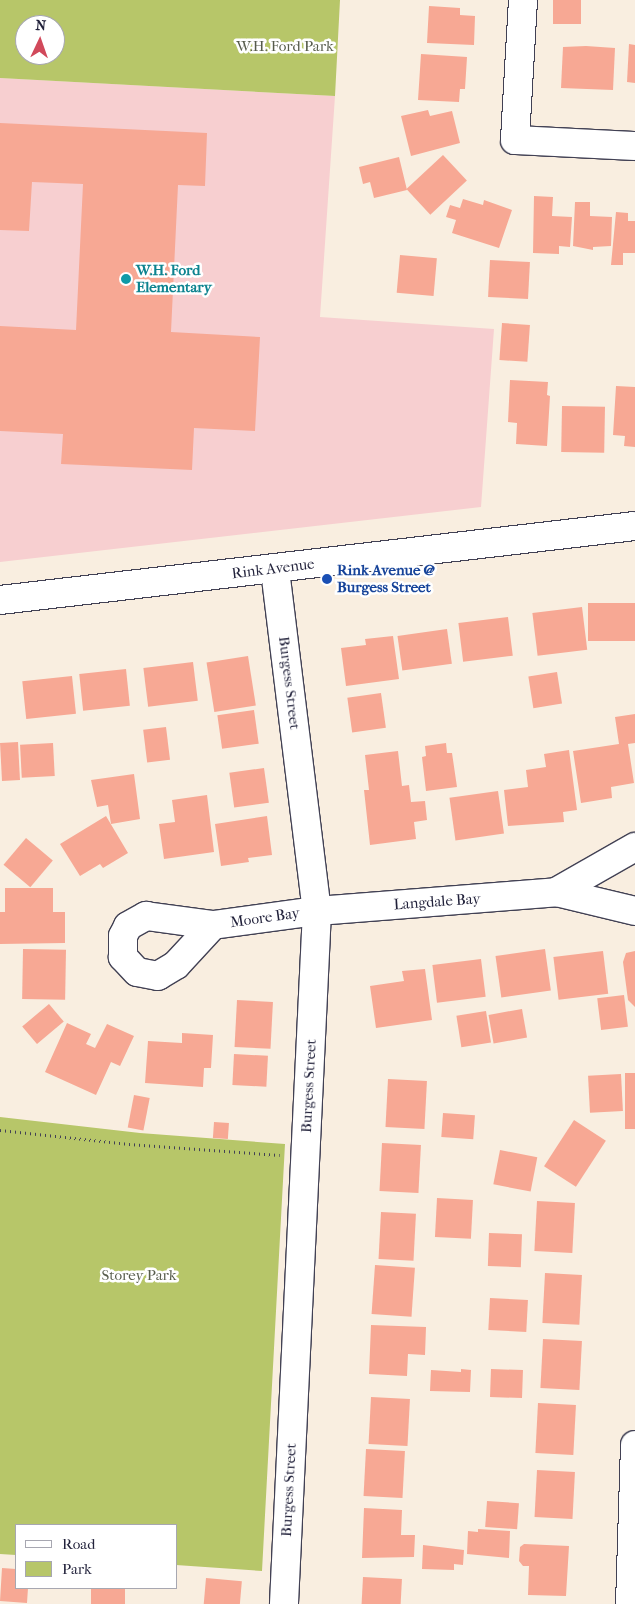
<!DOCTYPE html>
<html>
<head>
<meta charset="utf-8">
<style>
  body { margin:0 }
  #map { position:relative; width:635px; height:1604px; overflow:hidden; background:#f9eee0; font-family:"IM FELL French Canon",serif }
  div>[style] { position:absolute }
  .built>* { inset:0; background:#f7cfd0 }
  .green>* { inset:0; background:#b7c669 }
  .building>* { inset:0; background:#f7a894; transform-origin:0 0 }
  .path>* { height:3px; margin-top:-1.5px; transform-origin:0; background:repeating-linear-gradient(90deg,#424154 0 1px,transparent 0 5px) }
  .roads { filter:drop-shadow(1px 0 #424154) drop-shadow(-1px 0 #424154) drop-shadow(0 1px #424154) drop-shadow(0 -1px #424154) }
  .minor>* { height:28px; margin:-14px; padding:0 14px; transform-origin:14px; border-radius:14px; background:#fff }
  .tertiary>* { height:28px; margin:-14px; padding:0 14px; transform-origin:14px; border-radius:14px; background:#fff }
  .dots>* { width:14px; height:14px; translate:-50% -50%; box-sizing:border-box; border:2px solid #fff; border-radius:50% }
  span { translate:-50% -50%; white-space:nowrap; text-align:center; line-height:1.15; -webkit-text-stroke:5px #fff; paint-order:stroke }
  .park-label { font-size:15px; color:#565b4b }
  .culture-label { font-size:15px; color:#0d838f; font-weight:700 }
  .left { translate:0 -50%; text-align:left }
  .street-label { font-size:15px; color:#22223b }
  .transit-label { font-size:15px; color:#164399; font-weight:700 }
  .legend { position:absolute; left:15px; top:1524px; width:162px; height:65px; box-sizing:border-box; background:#fff; border:1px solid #a7a7b1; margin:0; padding:6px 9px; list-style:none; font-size:15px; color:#22223b }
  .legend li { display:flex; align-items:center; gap:10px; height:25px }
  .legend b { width:25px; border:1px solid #a7a7b1 }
  .north { position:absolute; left:15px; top:15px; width:50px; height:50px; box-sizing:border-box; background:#fff; border:1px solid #a7a7b1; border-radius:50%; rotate:3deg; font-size:14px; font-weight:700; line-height:20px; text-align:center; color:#22223b }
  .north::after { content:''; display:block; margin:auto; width:18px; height:22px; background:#d1495b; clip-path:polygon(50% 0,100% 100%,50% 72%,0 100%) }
</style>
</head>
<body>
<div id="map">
  <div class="built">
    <i style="clip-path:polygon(0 78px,335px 96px,320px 317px,494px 329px,481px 507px,0 562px)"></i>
  </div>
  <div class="green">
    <i style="clip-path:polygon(evenodd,0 0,340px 0,335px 96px,0 78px,0 0,25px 25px,55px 25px,55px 55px,25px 55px,25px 25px)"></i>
    <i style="clip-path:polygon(0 1117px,140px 1133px,285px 1144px,262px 1571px,176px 1565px,176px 1525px,16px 1525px,16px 1555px,0 1554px)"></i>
  </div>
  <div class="building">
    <i style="left:553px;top:0;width:28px;height:24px"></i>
    <i style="clip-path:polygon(429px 6px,460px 8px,460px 15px,475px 16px,474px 45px,427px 43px)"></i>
    <i style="clip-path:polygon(629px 44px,635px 45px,635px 83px,627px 82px)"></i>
    <i style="clip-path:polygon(586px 46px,615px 48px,613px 90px,561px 88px,563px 47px)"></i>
    <i style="clip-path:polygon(421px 54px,467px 57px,465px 89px,460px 89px,459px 102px,418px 100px)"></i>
    <i style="clip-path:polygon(428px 110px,430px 116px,452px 111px,460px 143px,411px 156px,401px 116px)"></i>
    <i style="clip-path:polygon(0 123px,207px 133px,205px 186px,178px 185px,171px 332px,260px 337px,255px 431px,194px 428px,192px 470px,61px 464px,63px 434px,0 431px,0 326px,76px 330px,83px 184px,32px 182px,29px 231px,0 230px)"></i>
    <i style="left:443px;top:155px;width:35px;height:50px;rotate:47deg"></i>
    <i style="clip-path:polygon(399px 157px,407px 190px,374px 198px,370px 182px,363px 184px,359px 167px)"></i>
    <i style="clip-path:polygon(534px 196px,553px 197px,552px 216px,572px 217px,570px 247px,559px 246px,559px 254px,533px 253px)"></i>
    <i style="clip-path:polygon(463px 199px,483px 205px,484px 200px,512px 210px,499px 248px,452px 233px,456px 220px,446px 217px,450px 205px,460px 208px)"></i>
    <i style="clip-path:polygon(575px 202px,590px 202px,590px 216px,612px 217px,611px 246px,593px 247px,593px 250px,573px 246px)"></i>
    <i style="clip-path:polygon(616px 212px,628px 213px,628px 221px,635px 221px,635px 253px,623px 253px,623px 265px,611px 265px)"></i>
    <i style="left:400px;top:255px;width:37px;height:38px;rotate:5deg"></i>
    <i style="left:490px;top:260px;width:40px;height:37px;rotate:3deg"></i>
    <i style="left:502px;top:323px;width:28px;height:37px;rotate:4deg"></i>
    <i style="clip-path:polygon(510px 380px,548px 382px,547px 395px,550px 396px,547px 446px,516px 444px,517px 423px,508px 422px)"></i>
    <i style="clip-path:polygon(616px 386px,635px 387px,635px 447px,624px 446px,625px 436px,613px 435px)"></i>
    <i style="left:562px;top:406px;width:43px;height:46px;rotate:1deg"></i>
    <i style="left:635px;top:603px;width:38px;height:47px;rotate:90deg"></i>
    <i style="left:582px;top:607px;width:43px;height:50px;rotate:83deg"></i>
    <i style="left:508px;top:617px;width:39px;height:50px;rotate:83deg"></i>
    <i style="left:447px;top:629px;width:35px;height:50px;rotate:82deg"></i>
    <i style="clip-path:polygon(393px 636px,399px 679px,346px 686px,341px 648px,366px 645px,365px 639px)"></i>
    <i style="left:248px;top:656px;width:50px;height:42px;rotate:81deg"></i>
    <i style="left:193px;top:662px;width:39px;height:50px;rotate:83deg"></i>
    <i style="left:126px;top:669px;width:37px;height:47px;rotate:84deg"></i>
    <i style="left:557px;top:672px;width:32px;height:29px;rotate:81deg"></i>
    <i style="left:72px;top:676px;width:38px;height:50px;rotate:84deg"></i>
    <i style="left:381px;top:693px;width:35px;height:34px;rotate:82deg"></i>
    <i style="left:254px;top:710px;width:34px;height:37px;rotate:82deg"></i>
    <i style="clip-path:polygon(635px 714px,635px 743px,628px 744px,634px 783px,611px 787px,612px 798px,581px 803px,573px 751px,619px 744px,615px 717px)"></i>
    <i style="left:166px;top:727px;width:33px;height:23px;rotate:83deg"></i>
    <i style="left:18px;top:742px;width:38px;height:18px;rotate:87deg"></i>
    <i style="left:53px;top:743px;width:33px;height:33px;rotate:87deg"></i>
    <i style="clip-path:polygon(446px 743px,447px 753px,452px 753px,457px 787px,426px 791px,422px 757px,426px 756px,425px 746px)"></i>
    <i style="clip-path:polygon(569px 750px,577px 810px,563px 812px,564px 822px,508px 826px,504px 790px,528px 787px,526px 770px,546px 767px,544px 754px)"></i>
    <i style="clip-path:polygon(398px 751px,402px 786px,409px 785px,411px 802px,425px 801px,427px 820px,414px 822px,416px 839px,370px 845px,364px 790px,369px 790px,365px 755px)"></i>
    <i style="left:264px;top:768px;width:35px;height:35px;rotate:82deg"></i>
    <i style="clip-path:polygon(134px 774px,140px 819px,111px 824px,108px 805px,97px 807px,91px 780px)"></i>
    <i style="left:498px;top:791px;width:43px;height:49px;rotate:82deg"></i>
    <i style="clip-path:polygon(207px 795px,214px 852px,164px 859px,159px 824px,175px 822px,172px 800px)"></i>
    <i style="clip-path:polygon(106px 816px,128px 853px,103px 868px,100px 864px,80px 876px,60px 844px)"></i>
    <i style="clip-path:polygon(267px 816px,272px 855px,248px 858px,249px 862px,221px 866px,215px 824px)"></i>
    <i style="left:26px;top:838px;width:35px;height:35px;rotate:40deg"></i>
    <i style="clip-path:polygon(5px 888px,53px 888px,53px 912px,65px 912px,65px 943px,0 944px,0 912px,5px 912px)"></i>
    <i style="left:23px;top:949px;width:43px;height:50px;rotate:1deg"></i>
    <i style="left:545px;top:949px;width:42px;height:50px;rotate:82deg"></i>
    <i style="left:603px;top:951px;width:43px;height:50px;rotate:83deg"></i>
    <i style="clip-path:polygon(635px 951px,635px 1007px,628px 1000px,623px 962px,626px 953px)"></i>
    <i style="left:481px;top:959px;width:38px;height:49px;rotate:83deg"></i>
    <i style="clip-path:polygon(425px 969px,432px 1020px,376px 1028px,370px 986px,404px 981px,402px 971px)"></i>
    <i style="left:624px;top:995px;width:32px;height:27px;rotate:83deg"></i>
    <i style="left:237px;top:1000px;width:36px;height:47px;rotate:3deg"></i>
    <i style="left:49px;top:1004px;width:23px;height:35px;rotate:50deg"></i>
    <i style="left:522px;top:1009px;width:29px;height:34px;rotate:80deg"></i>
    <i style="left:486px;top:1011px;width:32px;height:30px;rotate:81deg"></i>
    <i style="clip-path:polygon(67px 1023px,91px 1034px,86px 1044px,95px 1048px,107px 1024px,134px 1036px,120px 1066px,111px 1062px,96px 1095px,45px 1072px)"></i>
    <i style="clip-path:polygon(182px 1033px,213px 1035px,211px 1068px,204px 1068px,203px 1087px,145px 1083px,148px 1041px,182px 1043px)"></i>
    <i style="left:234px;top:1054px;width:34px;height:31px;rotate:3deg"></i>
    <i style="left:635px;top:1073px;width:56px;height:10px;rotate:90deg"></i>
    <i style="left:621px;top:1074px;width:37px;height:33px;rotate:87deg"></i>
    <i style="left:388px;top:1079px;width:39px;height:48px;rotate:3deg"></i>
    <i style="left:134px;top:1095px;width:16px;height:33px;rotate:11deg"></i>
    <i style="left:443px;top:1113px;width:32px;height:24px;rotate:4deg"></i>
    <i style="left:574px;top:1120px;width:38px;height:55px;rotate:33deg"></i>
    <i style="left:214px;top:1122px;width:15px;height:16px;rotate:4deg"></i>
    <i style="left:382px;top:1143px;width:39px;height:48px;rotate:3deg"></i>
    <i style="left:500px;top:1150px;width:38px;height:35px;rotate:11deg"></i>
    <i style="left:437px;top:1198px;width:36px;height:39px;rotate:3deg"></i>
    <i style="left:537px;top:1201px;width:38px;height:50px;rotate:3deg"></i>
    <i style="left:381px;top:1212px;width:35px;height:47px;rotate:3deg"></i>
    <i style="left:489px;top:1233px;width:33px;height:33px;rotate:2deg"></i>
    <i style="left:375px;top:1265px;width:40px;height:49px;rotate:4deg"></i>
    <i style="left:545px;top:1273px;width:37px;height:50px;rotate:3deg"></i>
    <i style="left:490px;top:1298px;width:38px;height:32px;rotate:3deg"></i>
    <i style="clip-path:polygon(371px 1325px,426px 1327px,425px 1355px,408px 1354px,407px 1376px,369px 1374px)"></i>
    <i style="left:543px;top:1339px;width:39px;height:49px;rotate:3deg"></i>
    <i style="clip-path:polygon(461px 1369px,471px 1370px,470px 1392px,430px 1391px,431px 1370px,461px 1372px)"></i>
    <i style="left:491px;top:1369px;width:32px;height:28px;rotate:2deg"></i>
    <i style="left:371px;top:1397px;width:39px;height:47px;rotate:3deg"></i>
    <i style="left:538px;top:1403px;width:38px;height:50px;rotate:3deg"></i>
    <i style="left:366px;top:1449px;width:39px;height:47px;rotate:3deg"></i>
    <i style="left:537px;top:1470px;width:38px;height:47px;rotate:3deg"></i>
    <i style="left:487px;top:1501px;width:32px;height:26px;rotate:4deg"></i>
    <i style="clip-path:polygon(364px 1508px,402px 1510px,401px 1535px,415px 1535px,414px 1557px,362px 1558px)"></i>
    <i style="clip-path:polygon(478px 1529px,510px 1531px,509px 1558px,467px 1554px,468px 1531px,478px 1532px)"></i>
    <i style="clip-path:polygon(524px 1544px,569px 1546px,566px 1596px,528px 1595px,529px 1566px,523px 1566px,519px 1561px,520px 1547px)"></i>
    <i style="clip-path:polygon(423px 1545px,464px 1550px,463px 1565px,454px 1564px,454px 1570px,422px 1569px)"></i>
    <i style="clip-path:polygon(2px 1568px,16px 1569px,16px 1588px,28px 1588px,27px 1603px,0 1601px)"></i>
    <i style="left:363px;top:1577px;width:39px;height:27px;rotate:3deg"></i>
    <i style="left:206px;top:1578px;width:36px;height:26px;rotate:5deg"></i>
    <i style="left:91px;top:1588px;width:34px;height:16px"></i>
  </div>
  <div class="path">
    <i style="left:0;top:1130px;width:130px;rotate:6.2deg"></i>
    <i style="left:129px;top:1144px;width:151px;rotate:4.2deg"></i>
  </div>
  <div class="roads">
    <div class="minor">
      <i style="left:523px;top:0;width:140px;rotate:93.3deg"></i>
      <i style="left:515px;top:140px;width:120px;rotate:2.9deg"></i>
      <i style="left:275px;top:570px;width:344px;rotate:83deg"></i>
      <i style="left:317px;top:911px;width:694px;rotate:92.73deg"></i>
      <i style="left:556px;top:892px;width:91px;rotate:-29.7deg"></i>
      <i style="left:213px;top:925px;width:54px;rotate:132.8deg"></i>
      <i style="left:176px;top:965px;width:21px;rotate:149deg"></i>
      <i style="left:158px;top:976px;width:21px;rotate:-169deg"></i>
      <i style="left:137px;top:972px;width:21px;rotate:-133deg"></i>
      <i style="left:123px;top:957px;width:21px;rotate:-90deg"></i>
      <i style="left:123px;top:936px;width:11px;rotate:-63deg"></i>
      <i style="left:128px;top:926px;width:21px;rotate:-29deg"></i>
      <i style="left:146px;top:916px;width:68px;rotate:7.7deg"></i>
      <i style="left:213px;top:925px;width:105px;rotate:-7.7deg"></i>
      <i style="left:317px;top:911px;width:240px;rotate:-4.5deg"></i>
      <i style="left:556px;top:892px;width:81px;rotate:13.5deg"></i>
      <i style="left:630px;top:1604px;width:159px;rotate:-88.2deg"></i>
    </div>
    <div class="tertiary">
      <i style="left:0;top:600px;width:639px;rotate:-6.65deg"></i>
    </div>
  </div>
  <div class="dots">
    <i style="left:126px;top:279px;background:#0f9aa8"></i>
    <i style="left:327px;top:579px;background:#1a4fb4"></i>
  </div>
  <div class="park-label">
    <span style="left:285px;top:47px">W.H. Ford Park</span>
    <span style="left:139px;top:1276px">Storey Park</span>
  </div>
  <div class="culture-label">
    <span class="left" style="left:136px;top:279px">W.H. Ford<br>Elementary</span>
  </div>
  <div class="street-label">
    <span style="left:273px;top:569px;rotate:-7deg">Rink Avenue</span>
    <span style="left:289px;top:683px;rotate:83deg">Burgess Street</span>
    <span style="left:437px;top:902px;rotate:-4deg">Langdale Bay</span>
    <span style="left:265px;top:918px;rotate:-8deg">Moore Bay</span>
    <span style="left:309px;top:1086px;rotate:-87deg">Burgess Street</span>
    <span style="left:289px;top:1490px;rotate:-87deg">Burgess Street</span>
  </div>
  <div class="transit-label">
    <span class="left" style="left:337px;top:579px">Rink Avenue @<br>Burgess Street</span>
  </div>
  <ul class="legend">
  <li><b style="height:6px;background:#fff"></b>Road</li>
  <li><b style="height:14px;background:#b7c669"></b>Park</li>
  </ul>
  <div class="north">N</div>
</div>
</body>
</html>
